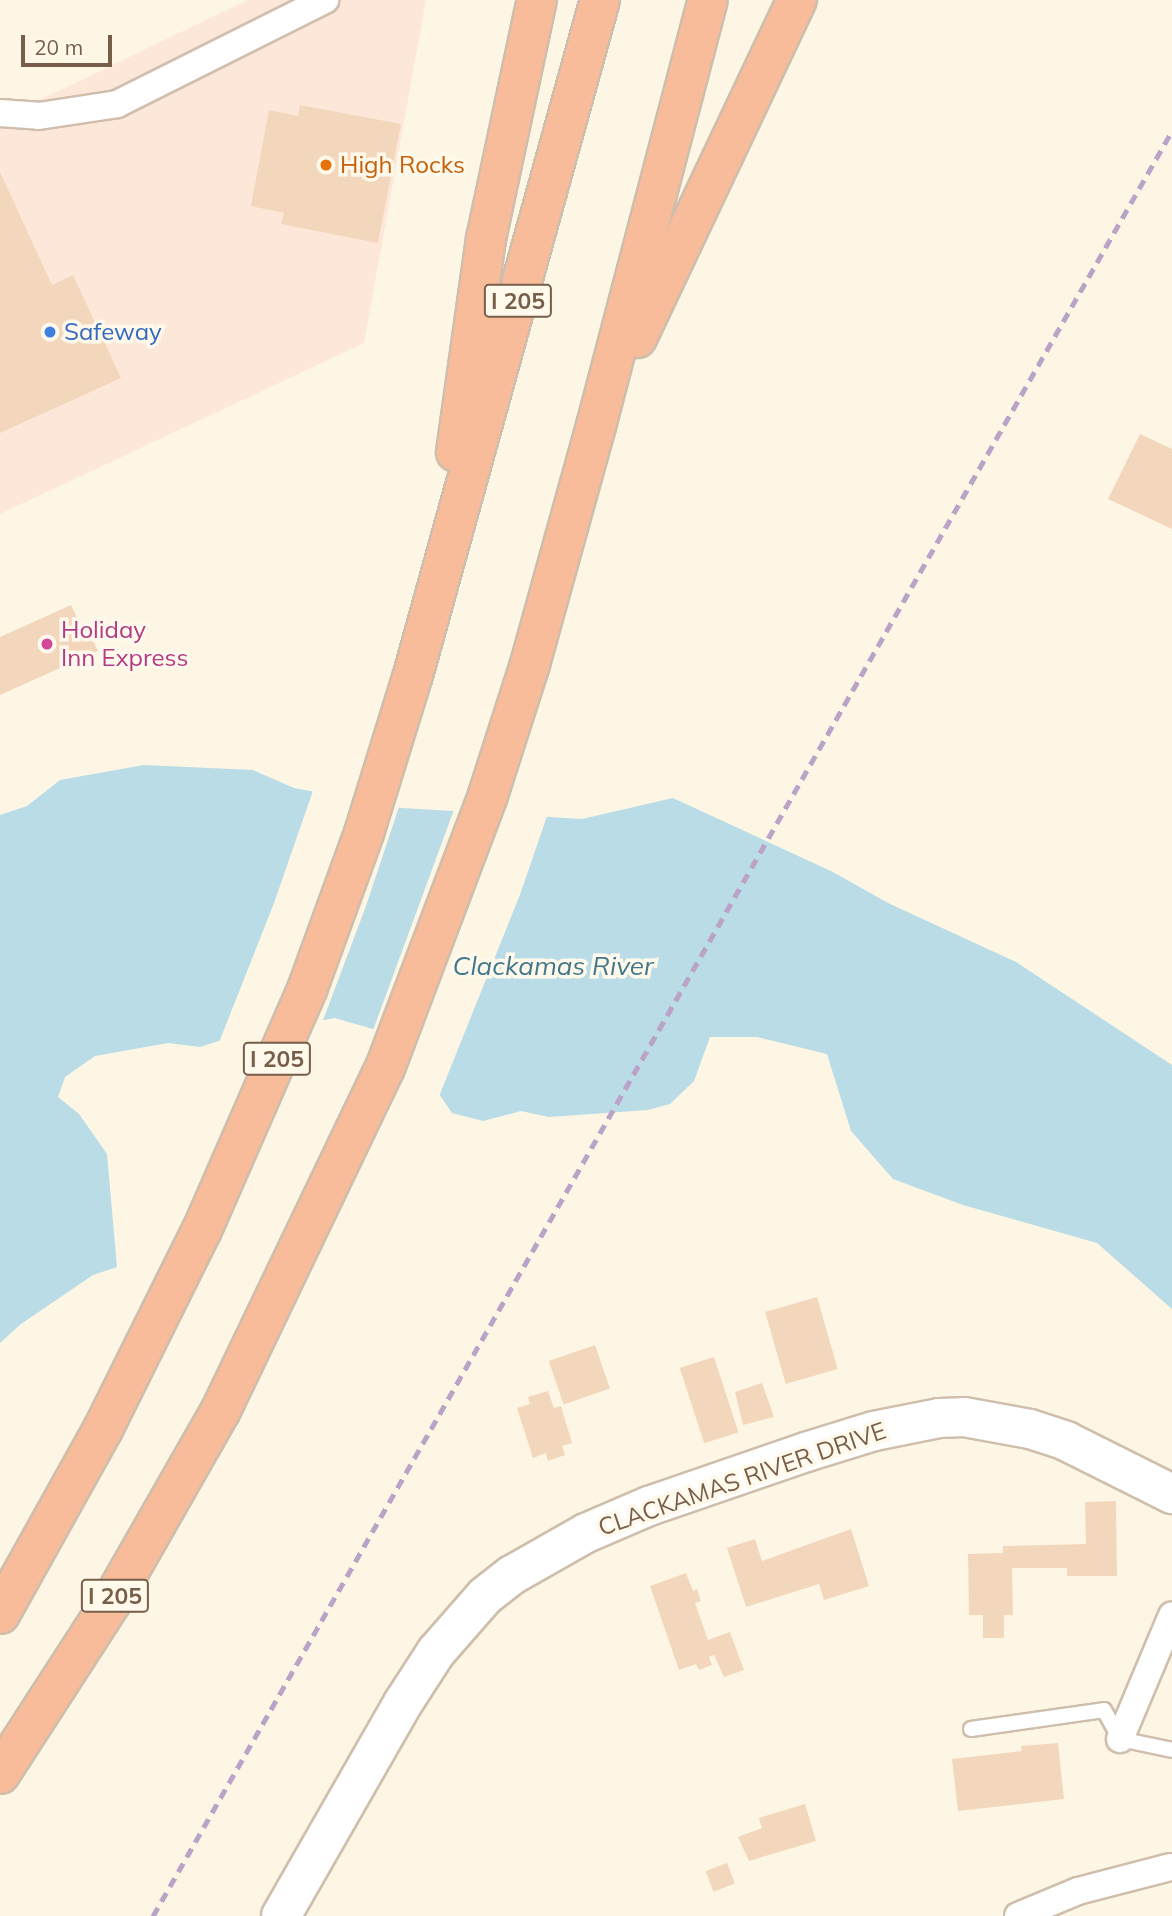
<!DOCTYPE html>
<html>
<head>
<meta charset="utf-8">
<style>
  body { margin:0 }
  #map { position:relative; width:1172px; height:1916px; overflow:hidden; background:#fdf6e5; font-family:Mulish,sans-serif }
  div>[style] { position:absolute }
  .commercial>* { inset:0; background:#fde7d9 }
  .water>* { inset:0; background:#b9dce7 }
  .pier>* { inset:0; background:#fdf6e5 }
  .building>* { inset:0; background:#f3d7bc; transform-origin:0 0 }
  .roads { filter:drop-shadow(2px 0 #cfbeab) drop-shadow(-2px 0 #cfbeab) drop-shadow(0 2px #cfbeab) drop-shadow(0 -2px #cfbeab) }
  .service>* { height:14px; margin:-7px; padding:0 7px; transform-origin:7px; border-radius:7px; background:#fff }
  .minor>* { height:26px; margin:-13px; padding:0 13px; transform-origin:13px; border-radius:13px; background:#fff }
  .secondary>* { height:38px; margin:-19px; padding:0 19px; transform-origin:19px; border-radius:19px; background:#fff }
  .motorway>* { height:38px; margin:-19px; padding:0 19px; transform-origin:19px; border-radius:19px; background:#f8bc9b }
  .rail>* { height:5px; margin-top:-2.5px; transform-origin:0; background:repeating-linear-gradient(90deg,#baa3c7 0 10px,transparent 0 17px) }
  .dots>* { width:19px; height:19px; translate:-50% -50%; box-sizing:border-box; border:4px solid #fff9ec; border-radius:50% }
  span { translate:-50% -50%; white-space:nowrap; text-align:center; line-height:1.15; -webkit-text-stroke:7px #fff9ec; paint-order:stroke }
  .shield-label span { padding:2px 5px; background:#fff9ec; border:2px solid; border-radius:5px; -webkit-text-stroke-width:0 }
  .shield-label { font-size:23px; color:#775e49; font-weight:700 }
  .food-label { font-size:24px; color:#c56008 }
  .left { translate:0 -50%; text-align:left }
  .shop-label { font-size:24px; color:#366cbe }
  .hotel-label { font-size:24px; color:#b23c85 }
  .street-label { font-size:24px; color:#775e49 }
  .water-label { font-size:26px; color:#42788b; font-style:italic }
  .scale { position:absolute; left:21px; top:35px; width:91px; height:32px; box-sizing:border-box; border:4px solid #775e49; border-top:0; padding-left:9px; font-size:21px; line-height:24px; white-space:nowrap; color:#775e49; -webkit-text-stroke:5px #fff9ec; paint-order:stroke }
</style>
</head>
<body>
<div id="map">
  <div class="commercial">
    <i style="clip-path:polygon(248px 0,426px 0,364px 343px,0 514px,0 119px)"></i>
  </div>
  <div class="water">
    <i style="clip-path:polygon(144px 765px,253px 770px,294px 788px,402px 808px,582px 819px,673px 798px,833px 872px,888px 903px,1016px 962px,1172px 1065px,1172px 1309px,1097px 1243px,963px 1205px,893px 1179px,851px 1131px,827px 1054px,757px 1037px,710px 1037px,694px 1081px,670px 1104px,648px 1110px,549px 1117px,521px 1111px,483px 1121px,452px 1113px,400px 1037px,335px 1018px,231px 1037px,200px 1047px,168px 1043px,95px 1056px,65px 1077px,58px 1097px,79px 1114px,107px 1154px,117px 1267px,93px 1275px,21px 1324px,0 1343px,0 815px,27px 806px,60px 780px)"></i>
  </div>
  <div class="pier">
    <i style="clip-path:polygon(314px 788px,400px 804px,366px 906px,322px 1023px,218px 1045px,274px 903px)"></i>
    <i style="clip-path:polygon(455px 807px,548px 813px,521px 892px,438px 1099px,397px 1040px,372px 1033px)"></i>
  </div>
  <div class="building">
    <i style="clip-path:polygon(300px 105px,401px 124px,378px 243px,281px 224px,284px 213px,251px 206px,269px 110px,298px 116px)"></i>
    <i style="clip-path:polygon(0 172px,52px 285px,73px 275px,121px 378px,0 433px)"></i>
    <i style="clip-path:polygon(1140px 434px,1172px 449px,1172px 529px,1108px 499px)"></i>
    <i style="clip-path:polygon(71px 605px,85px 635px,89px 633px,98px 651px,0 695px,0 637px)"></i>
    <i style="left:817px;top:1297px;width:75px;height:54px;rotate:74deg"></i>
    <i style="left:595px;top:1345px;width:46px;height:49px;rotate:71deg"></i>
    <i style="left:714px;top:1357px;width:79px;height:36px;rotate:72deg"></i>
    <i style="clip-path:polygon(762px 1383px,774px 1417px,743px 1425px,735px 1392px)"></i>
    <i style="clip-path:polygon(548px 1391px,554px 1408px,561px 1406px,572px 1443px,562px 1446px,565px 1455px,548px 1461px,546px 1453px,533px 1458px,517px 1408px,530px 1404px,528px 1397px)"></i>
    <i style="clip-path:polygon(1116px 1501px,1117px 1576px,1067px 1576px,1067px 1568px,1012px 1568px,1013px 1615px,1004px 1615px,1004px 1638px,983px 1638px,983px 1615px,969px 1615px,968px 1554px,1003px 1553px,1003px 1546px,1086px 1544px,1085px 1502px)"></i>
    <i style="clip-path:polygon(851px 1529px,869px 1586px,824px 1600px,819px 1584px,746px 1607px,727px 1548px,755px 1539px,762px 1561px)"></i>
    <i style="clip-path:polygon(686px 1573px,693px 1591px,697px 1589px,701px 1601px,695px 1603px,708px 1640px,730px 1632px,744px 1670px,724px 1677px,714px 1655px,709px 1657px,712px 1665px,699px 1670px,696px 1664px,679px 1670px,650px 1586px)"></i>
    <i style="clip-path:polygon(1058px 1743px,1064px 1799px,958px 1811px,952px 1759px,1022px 1751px,1021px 1746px)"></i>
    <i style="clip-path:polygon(805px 1804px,816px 1841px,749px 1861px,738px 1837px,762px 1828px,759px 1818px)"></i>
    <i style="left:727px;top:1863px;width:22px;height:23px;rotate:69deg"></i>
  </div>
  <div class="roads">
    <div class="service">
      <i style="left:971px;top:1729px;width:134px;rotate:-8.1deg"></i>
      <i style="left:1104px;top:1710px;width:33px;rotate:61deg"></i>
      <i style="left:1120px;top:1739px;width:53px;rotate:11.9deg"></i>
    </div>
    <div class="minor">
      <i style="left:0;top:113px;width:39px;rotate:4deg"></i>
      <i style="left:39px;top:116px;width:79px;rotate:-8.7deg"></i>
      <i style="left:117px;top:104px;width:233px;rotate:-26.6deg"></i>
      <i style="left:1120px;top:1739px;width:134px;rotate:-67.2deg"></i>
      <i style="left:1018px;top:1916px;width:65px;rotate:-22.6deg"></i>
      <i style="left:1078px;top:1891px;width:95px;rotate:-14.6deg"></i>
    </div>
    <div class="secondary">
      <i style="left:281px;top:1916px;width:245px;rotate:-60.2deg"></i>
      <i style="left:403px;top:1703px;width:61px;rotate:-57.1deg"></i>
      <i style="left:436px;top:1652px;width:74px;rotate:-48.8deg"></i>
      <i style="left:485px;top:1596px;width:34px;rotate:-38deg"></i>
      <i style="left:512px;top:1575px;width:85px;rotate:-29.6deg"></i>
      <i style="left:586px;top:1533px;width:69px;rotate:-23.2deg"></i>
      <i style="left:649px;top:1506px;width:166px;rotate:-19deg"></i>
      <i style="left:806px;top:1452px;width:71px;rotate:-17.2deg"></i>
      <i style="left:874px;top:1431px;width:66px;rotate:-11.3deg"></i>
      <i style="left:939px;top:1418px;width:25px;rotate:-2deg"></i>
      <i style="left:964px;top:1417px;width:67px;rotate:10.3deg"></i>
      <i style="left:1030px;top:1429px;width:38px;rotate:18deg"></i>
      <i style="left:1066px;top:1441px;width:119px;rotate:26.6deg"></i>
    </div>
    <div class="motorway">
      <i style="left:637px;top:338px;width:374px;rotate:-64.7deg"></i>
      <i style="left:456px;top:452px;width:215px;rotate:-82deg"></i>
      <i style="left:486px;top:239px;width:244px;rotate:-78deg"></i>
      <i style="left:0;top:1614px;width:212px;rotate:-60.9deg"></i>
      <i style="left:103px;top:1429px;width:222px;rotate:-63.6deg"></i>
      <i style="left:202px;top:1230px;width:265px;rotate:-66.4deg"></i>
      <i style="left:308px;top:987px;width:164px;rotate:-70deg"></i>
      <i style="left:364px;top:833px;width:165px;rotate:-72.8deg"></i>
      <i style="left:413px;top:675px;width:700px;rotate:-74.52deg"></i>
      <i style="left:0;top:1774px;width:206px;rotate:-57.1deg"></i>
      <i style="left:112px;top:1601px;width:218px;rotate:-60.3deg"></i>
      <i style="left:220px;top:1412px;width:382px;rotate:-64.4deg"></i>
      <i style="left:385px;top:1068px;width:292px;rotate:-69.3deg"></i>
      <i style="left:488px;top:795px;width:138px;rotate:-72.2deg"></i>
      <i style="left:530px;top:664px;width:247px;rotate:-74.5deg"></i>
      <i style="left:596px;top:426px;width:440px;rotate:-75.3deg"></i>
    </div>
  </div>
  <div class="rail">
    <i style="left:153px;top:1916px;width:2055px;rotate:-60.28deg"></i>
  </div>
  <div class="dots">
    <i style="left:326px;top:165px;background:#e8710a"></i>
    <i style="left:50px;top:332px;background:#3f7fe0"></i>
    <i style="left:47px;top:644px;background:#d1479c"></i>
  </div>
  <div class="shield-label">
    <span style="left:518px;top:301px">I 205</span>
    <span style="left:277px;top:1059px">I 205</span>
    <span style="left:115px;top:1596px">I 205</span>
  </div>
  <div class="food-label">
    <span class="left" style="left:340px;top:165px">High Rocks</span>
  </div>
  <div class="shop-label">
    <span class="left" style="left:64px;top:332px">Safeway</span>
  </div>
  <div class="hotel-label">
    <span class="left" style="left:61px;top:644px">Holiday<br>Inn Express</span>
  </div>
  <div class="street-label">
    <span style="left:742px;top:1479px;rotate:-19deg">CLACKAMAS RIVER DRIVE</span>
  </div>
  <div class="water-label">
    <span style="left:553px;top:966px">Clackamas River</span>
  </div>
  <div class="scale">20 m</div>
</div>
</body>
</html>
